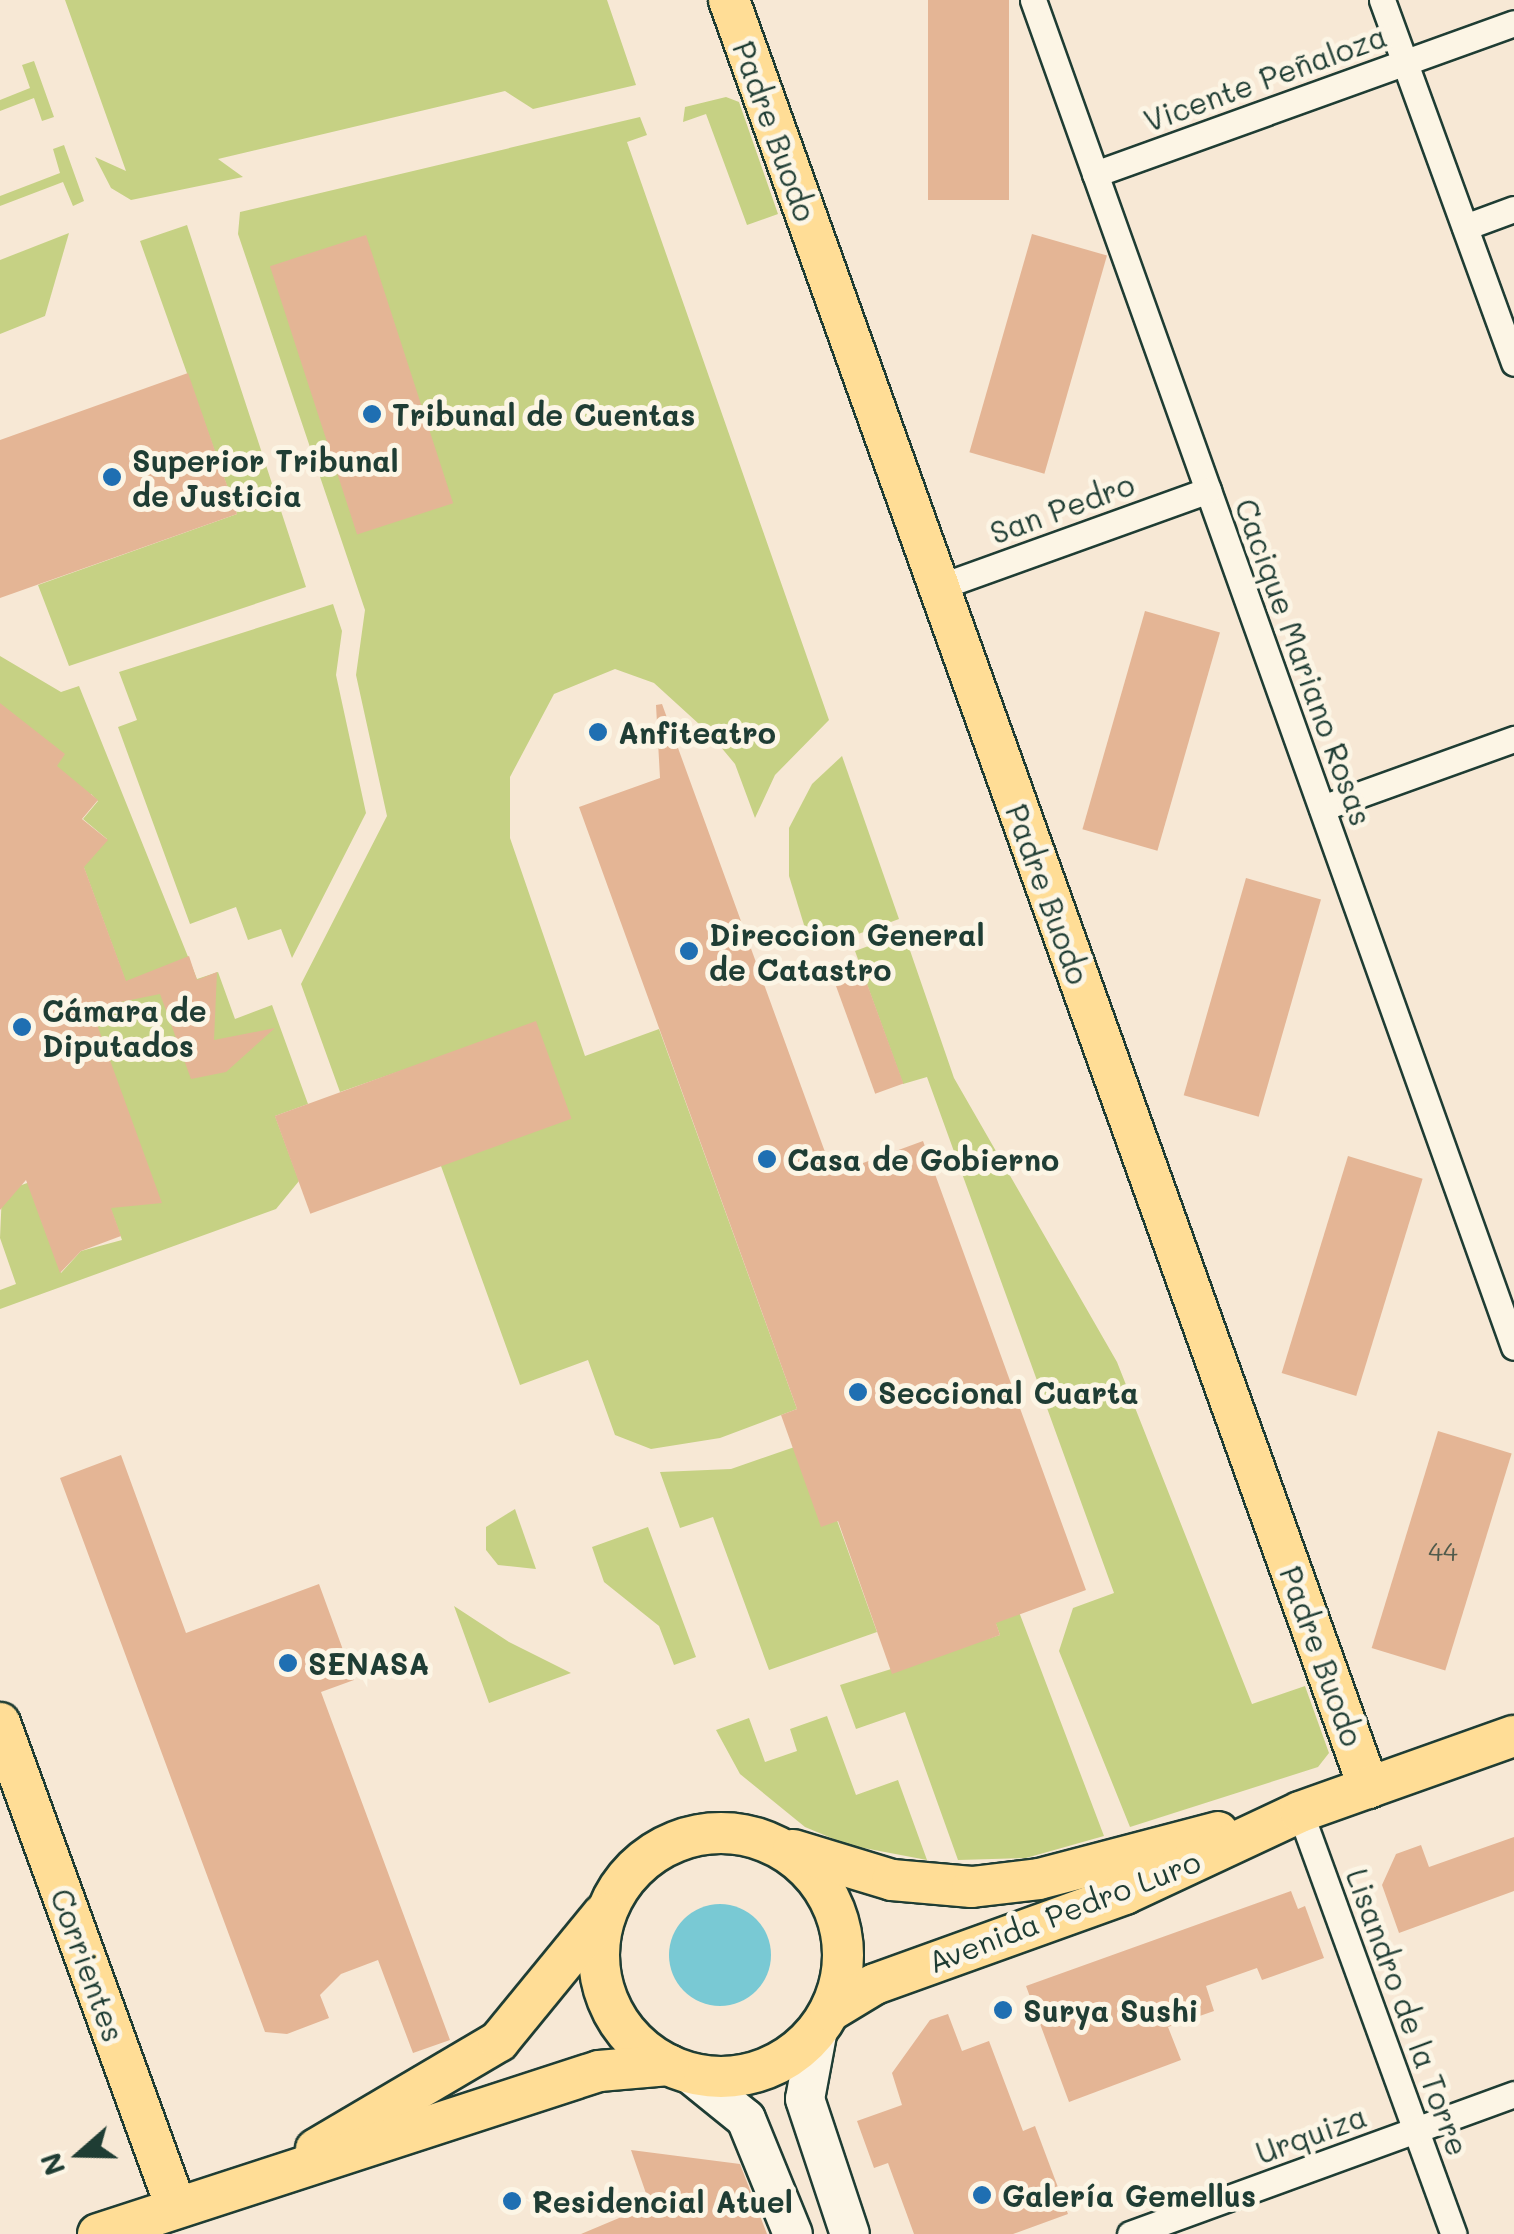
<!DOCTYPE html>
<html>
<head>
<meta charset="utf-8">
<style>
  body { margin:0 }
  #map { position:relative; width:1514px; height:2234px; overflow:hidden; background:#f7e8d5; font-family:Mali,sans-serif }
  div>[style] { position:absolute }
  .green>* { inset:0; background:#c6d184 }
  .water>* { inset:0; background:#79c9d4 }
  .round { border-radius:50% }
  .building>* { inset:0; background:#e4b595; transform-origin:0 0 }
  .roads { filter:drop-shadow(2px 0 #1f3d34) drop-shadow(-2px 0 #1f3d34) drop-shadow(0 2px #1f3d34) drop-shadow(0 -2px #1f3d34) }
  .street>* { height:25px; margin:-12.5px; padding:0 12.5px; transform-origin:12.5px; border-radius:12.5px; background:#fcf5e5 }
  .secondary>* { height:38px; margin:-19px; padding:0 19px; transform-origin:19px; border-radius:19px; background:#fcf5e5 }
  .primary>* { height:40px; margin:-20px; padding:0 20px; transform-origin:20px; border-radius:20px; background:#ffdd96 }
  .primary>.ring { margin:-20px; padding:0; box-sizing:content-box; background:none; border:40px solid #ffdd96; border-radius:50% }
  .dots>* { width:28px; height:28px; translate:-50% -50%; box-sizing:border-box; border:5px solid #fcf5e5; border-radius:50% }
  span { translate:-50% -50%; white-space:nowrap; text-align:center; line-height:1.15; -webkit-text-stroke:10px #fcf5e5; paint-order:stroke }
  .number-label { font-size:25px; color:#505b4c }
  .number-label span { -webkit-text-stroke-width:0 }
  .street-label { font-size:30px; color:#1f3d34 }
  .poi-label { font-size:30px; color:#1f3d34; font-weight:700 }
  .left { translate:0 -50%; text-align:left }
  .north { position:absolute; left:30px; top:2104px; width:100px; height:100px; -webkit-text-stroke:8px #fcf5e5; paint-order:stroke; rotate:250deg; font-size:28px; font-weight:700; line-height:40px; text-align:center; color:#1f3d34 }
  .north::after { content:''; display:block; margin:auto; width:35px; height:45px; background:#1f3d34; clip-path:polygon(50% 0,100% 100%,50% 72%,0 100%) }
</style>
</head>
<body>
<div id="map">
  <div class="green">
    <i style="clip-path:polygon(65px 0,607px 0,636px 85px,533px 109px,505px 91px,218px 159px,243px 177px,131px 200px,111px 188px,95px 157px,126px 171px)"></i>
    <i style="clip-path:polygon(34px 61px,54px 117px,42px 121px,34px 98px,0 111px,0 100px,30px 88px,22px 65px)"></i>
    <i style="clip-path:polygon(726px 97px,739px 102px,778px 214px,747px 225px,706px 114px,683px 122px,685px 107px)"></i>
    <i style="clip-path:polygon(640px 117px,647px 135px,627px 142px,829px 720px,775px 775px,755px 818px,735px 764px,710px 734px,654px 683px,615px 669px,554px 694px,510px 777px,510px 838px,585px 1056px,659px 1029px,797px 1409px,720px 1438px,651px 1449px,615px 1435px,588px 1360px,520px 1385px,406px 1069px,340px 1092px,301px 984px,387px 816px,356px 675px,365px 610px,238px 234px,240px 212px)"></i>
    <i style="clip-path:polygon(64px 145px,84px 201px,73px 206px,63px 182px,0 206px,0 196px,60px 173px,53px 149px)"></i>
    <i style="clip-path:polygon(187px 225px,306px 587px,69px 666px,38px 585px,237px 514px,140px 241px)"></i>
    <i style="clip-path:polygon(69px 233px,45px 316px,0 334px,0 260px)"></i>
    <i style="clip-path:polygon(333px 604px,342px 631px,336px 675px,366px 813px,292px 958px,281px 929px,248px 940px,236px 907px,190px 924px,118px 727px,137px 720px,119px 672px)"></i>
    <i style="clip-path:polygon(0 656px,61px 692px,79px 686px,197px 979px,218px 972px,235px 1019px,272px 1005px,308px 1104px,275px 1116px,299px 1181px,276px 1209px,0 1309px,0 1290px,16px 1284px,0 1238px,2px 1192px,44px 1177px,38px 1211px,61px 1273px,81px 1251px,122px 1240px,38px 1009px,124px 977px,72px 835px,107px 839px,83px 819px,98px 801px,91px 794px,0 906px)"></i>
    <i style="clip-path:polygon(842px 756px,899px 919px,812px 951px,789px 876px,789px 828px,812px 784px)"></i>
    <i style="clip-path:polygon(904px 933px,954px 1078px,1117px 1362px,1252px 1704px,1305px 1686px,1329px 1753px,1318px 1767px,1130px 1827px,1059px 1651px,1073px 1608px,1114px 1593px,927px 1077px,903px 1084px,855px 951px)"></i>
    <i style="clip-path:polygon(911px 1388px,936px 1393px,1104px 1836px,1026px 1858px,958px 1860px,905px 1712px,856px 1729px,840px 1685px,1000px 1635px)"></i>
    <i style="clip-path:polygon(809px 1442px,877px 1632px,769px 1670px,713px 1517px,680px 1528px,660px 1472px,731px 1469px)"></i>
    <i style="clip-path:polygon(515px 1509px,536px 1569px,498px 1565px,486px 1550px,486px 1527px)"></i>
    <i style="clip-path:polygon(648px 1527px,696px 1657px,674px 1665px,659px 1626px,604px 1582px,592px 1547px)"></i>
    <i style="clip-path:polygon(454px 1606px,509px 1642px,571px 1673px,489px 1703px)"></i>
    <i style="clip-path:polygon(827px 1716px,856px 1795px,898px 1780px,927px 1860px,848px 1845px,805px 1827px,740px 1774px,716px 1730px,749px 1718px,765px 1762px,797px 1751px,790px 1729px)"></i>
  </div>
  <div class="water">
    <i class="round" style="left:669px;top:1904px;width:102px;height:102px"></i>
  </div>
  <div class="building">
    <i style="left:928px;top:0;width:81px;height:200px"></i>
    <i style="left:1032px;top:234px;width:78px;height:227px;rotate:16deg"></i>
    <i style="left:366px;top:235px;width:282px;height:101px;rotate:72deg"></i>
    <i style="clip-path:polygon(188px 373px,237px 514px,0 598px,0 440px)"></i>
    <i style="left:1145px;top:611px;width:78px;height:227px;rotate:16deg"></i>
    <i style="clip-path:polygon(0 703px,65px 754px,57px 766px,98px 800px,82px 819px,108px 840px,84px 867px,126px 981px,189px 956px,197px 980px,217px 972px,214px 1040px,275px 1028px,226px 1072px,191px 1079px,160px 994px,91px 1008px,162px 1203px,111px 1208px,121px 1236px,81px 1251px,60px 1273px,26px 1180px,0 1210px)"></i>
    <i style="clip-path:polygon(662px 704px,833px 1174px,923px 1141px,1086px 1590px,996px 1623px,1000px 1635px,892px 1674px,838px 1521px,821px 1527px,781px 1415px,797px 1409px,579px 807px,660px 778px,656px 705px)"></i>
    <i style="left:1246px;top:878px;width:78px;height:226px;rotate:16deg"></i>
    <i style="left:861px;top:967px;width:124px;height:30px;rotate:70deg"></i>
    <i style="left:536px;top:1021px;width:104px;height:278px;rotate:70deg"></i>
    <i style="left:1348px;top:1156px;width:78px;height:227px;rotate:17deg"></i>
    <i style="left:1438px;top:1431px;width:77px;height:227px;rotate:17deg"></i>
    <i style="clip-path:polygon(121px 1455px,186px 1633px,319px 1584px,354px 1680px,321px 1692px,450px 2040px,413px 2053px,378px 1960px,341px 1974px,320px 1995px,329px 2018px,287px 2034px,265px 2032px,60px 1478px)"></i>
    <i style="clip-path:polygon(1514px 1837px,1514px 1891px,1399px 1933px,1382px 1885px,1396px 1854px,1421px 1845px,1429px 1867px)"></i>
    <i style="clip-path:polygon(1291px 1891px,1298px 1909px,1305px 1906px,1324px 1958px,1262px 1980px,1257px 1968px,1206px 1986px,1214px 2011px,1168px 2027px,1181px 2060px,1069px 2102px,1026px 1986px)"></i>
    <i style="clip-path:polygon(948px 2014px,962px 2051px,989px 2041px,1023px 2131px,1035px 2126px,1068px 2214px,1013px 2234px,914px 2234px,888px 2163px,874px 2168px,857px 2121px,902px 2105px,892px 2073px,930px 2020px)"></i>
    <i style="clip-path:polygon(631px 2150px,740px 2164px,767px 2234px,581px 2234px,650px 2205px)"></i>
  </div>
  <div class="roads">
    <div class="street">
      <i style="left:1033px;top:0;width:1430px;rotate:70.35deg"></i>
      <i style="left:1382px;top:0;width:386px;rotate:70deg"></i>
      <i style="left:1095px;top:174px;width:445px;rotate:-19.8deg"></i>
      <i style="left:1465px;top:227px;width:52px;rotate:-20.2deg"></i>
      <i style="left:939px;top:587px;width:286px;rotate:-19.8deg"></i>
      <i style="left:1322px;top:808px;width:204px;rotate:-19.8deg"></i>
      <i style="left:1300px;top:1812px;width:449px;rotate:70deg"></i>
      <i style="left:1130px;top:2234px;width:409px;rotate:-20deg"></i>
    </div>
    <div class="secondary">
      <i style="left:818px;top:2029px;width:71px;rotate:100.5deg"></i>
      <i style="left:805px;top:2099px;width:142px;rotate:71.6deg"></i>
      <i style="left:689px;top:2073px;width:73px;rotate:38.9deg"></i>
      <i style="left:746px;top:2119px;width:124px;rotate:67.8deg"></i>
    </div>
    <div class="primary">
      <i style="left:729px;top:0;width:1899px;rotate:70.31deg"></i>
      <i style="left:0;top:1723px;width:515px;rotate:70.02deg"></i>
      <i class="ring" style="left:599px;top:1833px;width:204px;height:204px"></i>
      <i style="left:793px;top:1850px;width:103px;rotate:16.9deg"></i>
      <i style="left:892px;top:1880px;width:80px;rotate:5deg"></i>
      <i style="left:972px;top:1887px;width:67px;rotate:-6.8deg"></i>
      <i style="left:1039px;top:1879px;width:185px;rotate:-14.7deg"></i>
      <i style="left:830px;top:2011px;width:52px;rotate:-31deg"></i>
      <i style="left:875px;top:1984px;width:266px;rotate:-19.8deg"></i>
      <i style="left:1125px;top:1894px;width:193px;rotate:-25.1deg"></i>
      <i style="left:1300px;top:1812px;width:227px;rotate:-19.6deg"></i>
      <i style="left:316px;top:2149px;width:212px;rotate:-30.5deg"></i>
      <i style="left:499px;top:2041px;width:164px;rotate:-50.7deg"></i>
      <i style="left:98px;top:2234px;width:527px;rotate:-18.02deg"></i>
      <i style="left:599px;top:2071px;width:70px;rotate:-4.9deg"></i>
    </div>
  </div>
  <div class="dots">
    <i style="left:372px;top:414px;background:#1f6fb2"></i>
    <i style="left:112px;top:477px;background:#1f6fb2"></i>
    <i style="left:598px;top:732px;background:#1f6fb2"></i>
    <i style="left:689px;top:951px;background:#1f6fb2"></i>
    <i style="left:22px;top:1027px;background:#1f6fb2"></i>
    <i style="left:767px;top:1159px;background:#1f6fb2"></i>
    <i style="left:858px;top:1392px;background:#1f6fb2"></i>
    <i style="left:288px;top:1663px;background:#1f6fb2"></i>
    <i style="left:1003px;top:2010px;background:#1f6fb2"></i>
    <i style="left:982px;top:2195px;background:#1f6fb2"></i>
    <i style="left:512px;top:2201px;background:#1f6fb2"></i>
  </div>
  <div class="number-label">
    <span style="left:1443px;top:1551px">44</span>
  </div>
  <div class="street-label">
    <span style="left:1265px;top:78px;rotate:-20deg">Vicente Peñaloza</span>
    <span style="left:775px;top:131px;rotate:70deg">Padre Buodo</span>
    <span style="left:1062px;top:508px;rotate:-20deg">San Pedro</span>
    <span style="left:1304px;top:662px;rotate:70deg">Cacique Mariano Rosas</span>
    <span style="left:1048px;top:894px;rotate:70deg">Padre Buodo</span>
    <span style="left:1322px;top:1656px;rotate:70deg">Padre Buodo</span>
    <span style="left:1064px;top:1911px;rotate:-21deg">Avenida Pedro Luro</span>
    <span style="left:88px;top:1965px;rotate:70deg">Corrientes</span>
    <span style="left:1408px;top:2012px;rotate:70deg">Lisandro de la Torre</span>
    <span style="left:1311px;top:2134px;rotate:-20deg">Urquiza</span>
  </div>
  <div class="poi-label">
    <span class="left" style="left:392px;top:414px">Tribunal de Cuentas</span>
    <span class="left" style="left:132px;top:477px">Superior Tribunal<br>de Justicia</span>
    <span class="left" style="left:618px;top:732px">Anfiteatro</span>
    <span class="left" style="left:709px;top:951px">Direccion General<br>de Catastro</span>
    <span class="left" style="left:42px;top:1027px">Cámara de<br>Diputados</span>
    <span class="left" style="left:787px;top:1159px">Casa de Gobierno</span>
    <span class="left" style="left:878px;top:1392px">Seccional Cuarta</span>
    <span class="left" style="left:308px;top:1663px">SENASA</span>
    <span class="left" style="left:1023px;top:2010px">Surya Sushi</span>
    <span class="left" style="left:1002px;top:2195px">Galería Gemellus</span>
    <span class="left" style="left:532px;top:2201px">Residencial Atuel</span>
  </div>
  <div class="north">N</div>
</div>
</body>
</html>
